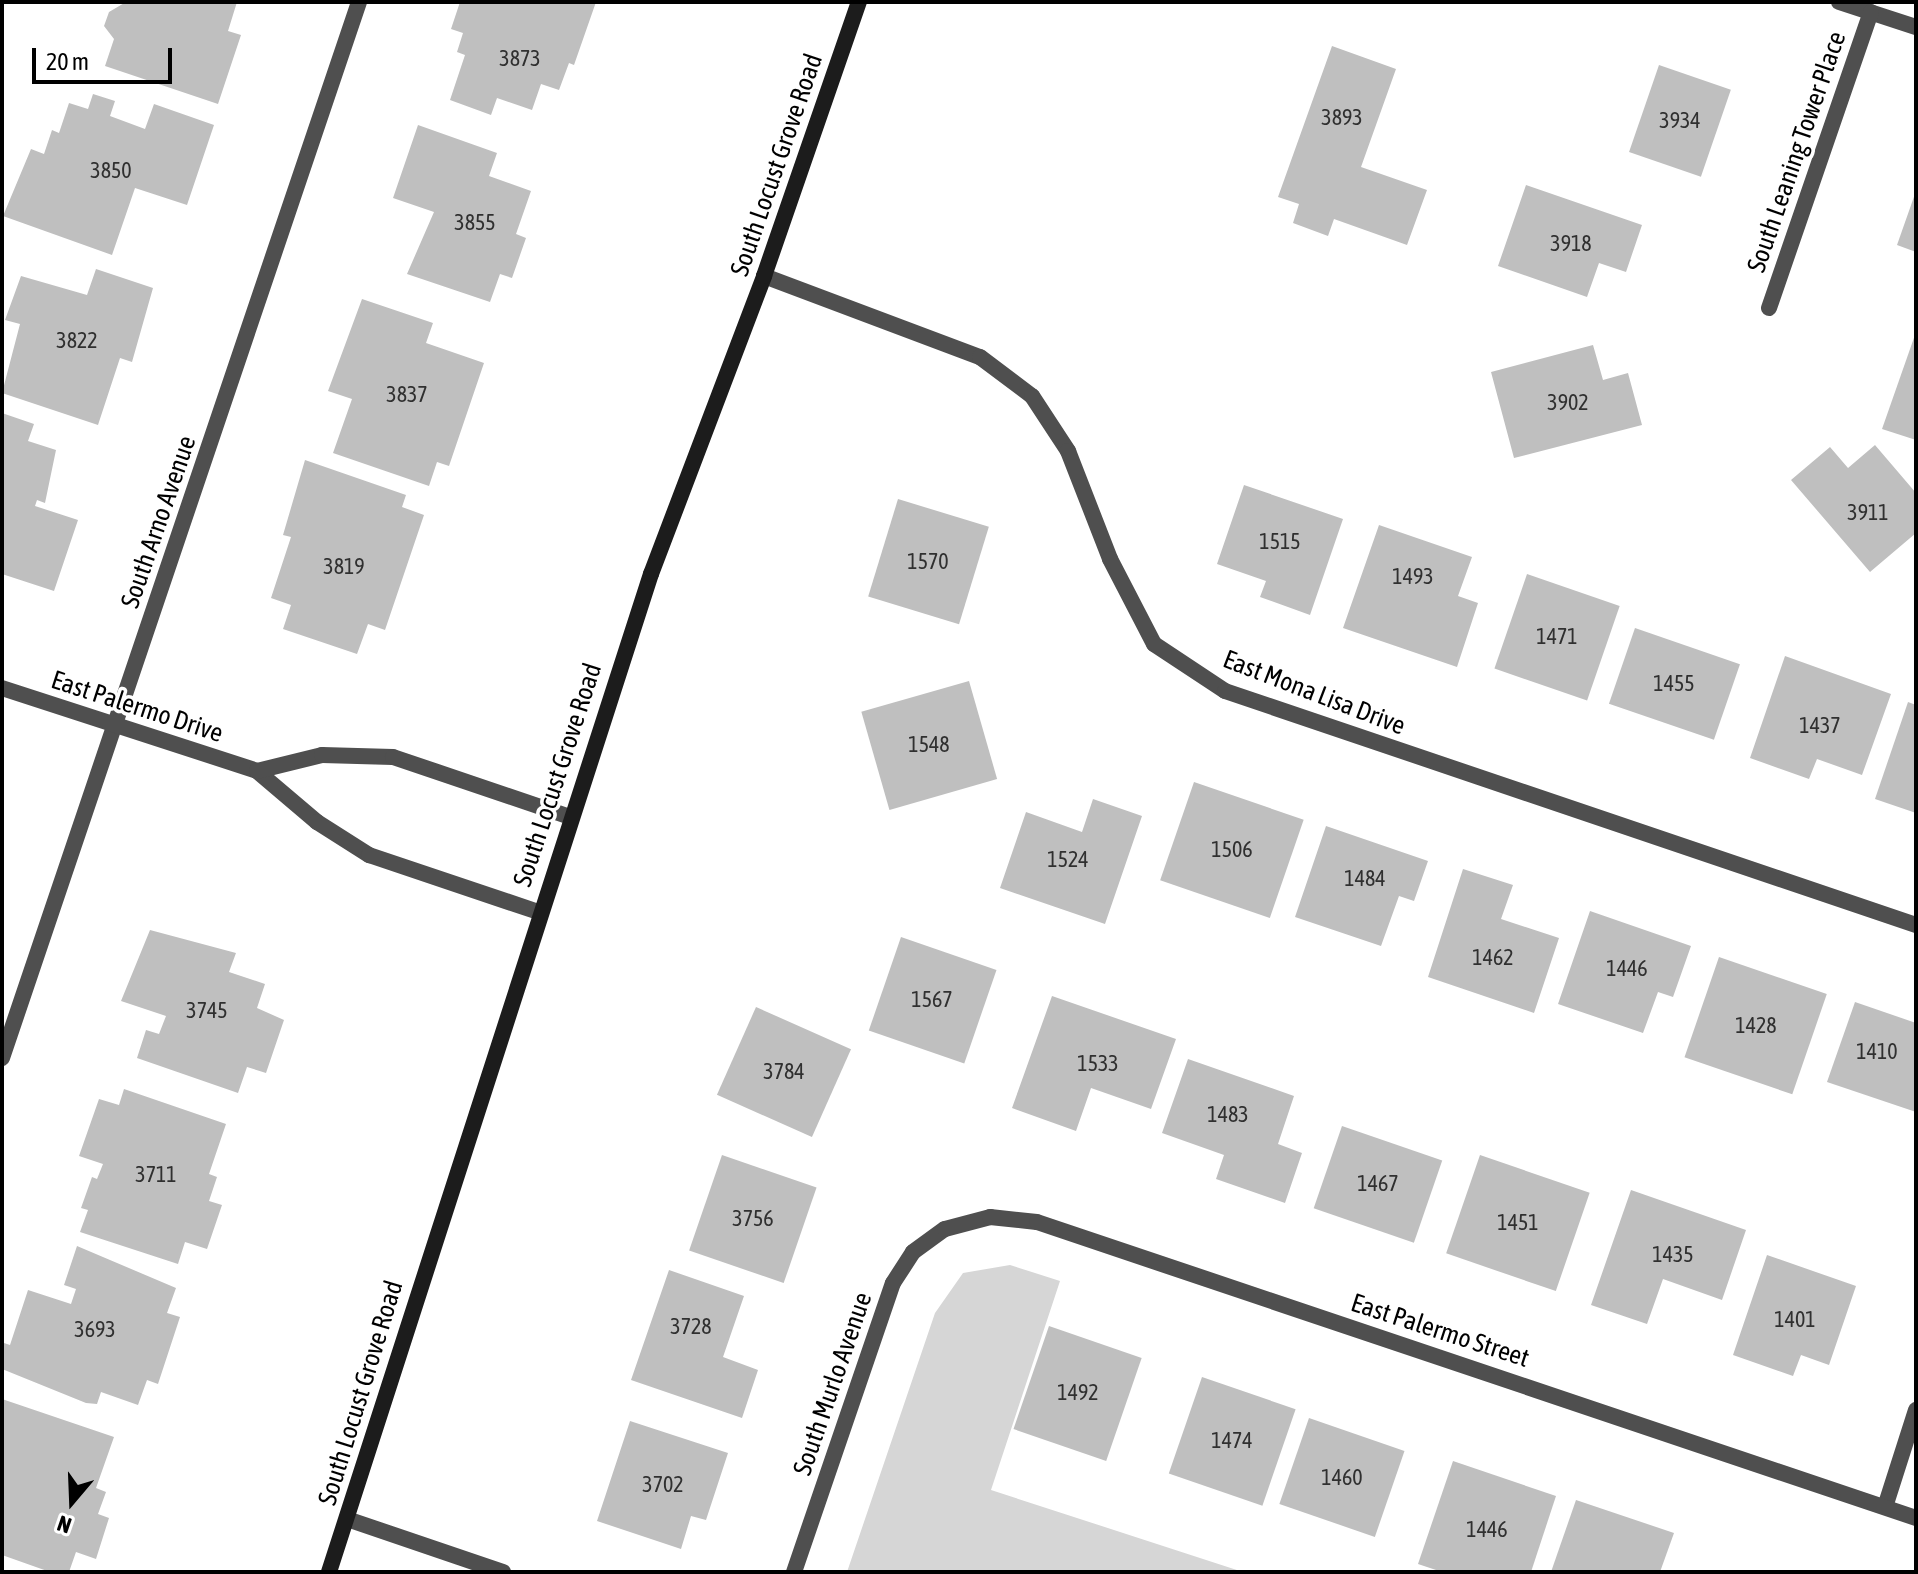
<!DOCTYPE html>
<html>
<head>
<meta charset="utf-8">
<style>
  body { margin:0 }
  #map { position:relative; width:1918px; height:1574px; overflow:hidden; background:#fff; font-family:"Asap Condensed",sans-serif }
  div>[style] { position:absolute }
  .green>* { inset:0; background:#d6d6d6 }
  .building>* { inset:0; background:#bfbfbf; transform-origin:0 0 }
  .minor>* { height:16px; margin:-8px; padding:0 8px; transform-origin:8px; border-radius:8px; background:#4f4f4f }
  .tertiary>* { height:16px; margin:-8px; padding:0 8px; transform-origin:8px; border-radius:8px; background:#4f4f4f }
  .secondary>* { height:16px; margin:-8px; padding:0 8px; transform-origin:8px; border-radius:8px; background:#1c1c1c }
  span { translate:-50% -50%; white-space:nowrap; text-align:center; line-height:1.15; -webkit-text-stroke:7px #fff; paint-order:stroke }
  .number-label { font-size:22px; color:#303030 }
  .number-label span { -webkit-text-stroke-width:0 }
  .street-label { font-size:26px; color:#000 }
  .frame { position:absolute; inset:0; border:4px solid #000; pointer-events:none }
  .north { position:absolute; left:32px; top:1462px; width:80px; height:80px; -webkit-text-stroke:6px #fff; paint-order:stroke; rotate:199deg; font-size:22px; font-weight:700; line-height:32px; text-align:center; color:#000 }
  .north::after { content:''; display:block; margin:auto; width:28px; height:36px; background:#000; clip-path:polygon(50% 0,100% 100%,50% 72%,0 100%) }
  .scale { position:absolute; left:32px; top:48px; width:140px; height:36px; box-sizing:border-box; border:4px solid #000; border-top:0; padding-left:10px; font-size:24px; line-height:28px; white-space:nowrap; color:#000; -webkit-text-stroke:6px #fff; paint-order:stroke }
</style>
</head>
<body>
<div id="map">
  <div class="green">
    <i style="clip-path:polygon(1010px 1265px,1060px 1281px,991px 1490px,1243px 1572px,847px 1572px,935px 1313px,963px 1273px)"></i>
  </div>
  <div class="building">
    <i style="clip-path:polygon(126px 2px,237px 2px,228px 31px,241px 35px,218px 104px,105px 66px,114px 39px,104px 26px,109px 12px)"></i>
    <i style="clip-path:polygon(460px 2px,596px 2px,574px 65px,569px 63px,559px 90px,541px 84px,532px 110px,497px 98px,491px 115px,450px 100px,465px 55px,457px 52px,463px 33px,451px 29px)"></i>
    <i style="clip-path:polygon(1332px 46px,1396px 69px,1361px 167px,1427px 190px,1407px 245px,1334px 219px,1328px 236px,1293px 223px,1299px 204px,1278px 197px)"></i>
    <i style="left:1659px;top:65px;width:76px;height:92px;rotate:19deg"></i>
    <i style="clip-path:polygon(93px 94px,115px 101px,110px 116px,145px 129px,154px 104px,214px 125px,187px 205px,135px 188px,112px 255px,3px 216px,31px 149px,44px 154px,52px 130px,59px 133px,69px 103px,88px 109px)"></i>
    <i style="clip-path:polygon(418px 125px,497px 153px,489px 176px,531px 191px,516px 234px,526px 238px,512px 278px,500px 274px,490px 302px,407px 274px,434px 212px,393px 198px)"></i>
    <i style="clip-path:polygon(1526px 185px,1642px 225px,1626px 272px,1599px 263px,1587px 297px,1498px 266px)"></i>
    <i style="clip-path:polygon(1916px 191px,1916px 252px,1897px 245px)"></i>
    <i style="clip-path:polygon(96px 269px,153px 288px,132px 362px,120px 358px,98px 425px,2px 393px,20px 324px,5px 320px,21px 276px,87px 295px)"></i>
    <i style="clip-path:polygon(362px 299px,433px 323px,426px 343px,484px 363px,449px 466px,437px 462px,429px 486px,333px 453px,352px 399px,328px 391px)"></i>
    <i style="clip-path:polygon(1916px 332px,1916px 440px,1882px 429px)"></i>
    <i style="clip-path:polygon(1593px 345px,1603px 380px,1628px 373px,1642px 425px,1514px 458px,1491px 372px)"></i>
    <i style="clip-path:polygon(2px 413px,34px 424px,28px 441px,56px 450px,45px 503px,37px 500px,35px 506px,78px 520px,54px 591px,2px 574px)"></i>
    <i style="clip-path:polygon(1875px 445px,1916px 493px,1916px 533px,1870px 572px,1791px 480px,1830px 447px,1848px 468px)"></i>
    <i style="clip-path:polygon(305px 460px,406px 495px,402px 507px,424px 515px,385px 630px,368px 624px,357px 654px,283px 629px,291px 605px,271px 598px,291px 537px,283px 535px)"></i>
    <i style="clip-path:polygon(1244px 485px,1343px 519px,1310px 615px,1260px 597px,1266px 581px,1217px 564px)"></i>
    <i style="left:898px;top:499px;width:95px;height:102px;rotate:17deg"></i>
    <i style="clip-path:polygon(1379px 525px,1472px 557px,1458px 596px,1478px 603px,1457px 667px,1343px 628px)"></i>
    <i style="left:1527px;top:574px;width:98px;height:100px;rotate:19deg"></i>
    <i style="left:1635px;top:628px;width:111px;height:80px;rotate:19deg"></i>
    <i style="clip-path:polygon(1785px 656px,1891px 694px,1862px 775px,1817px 759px,1809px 779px,1750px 758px)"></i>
    <i style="left:969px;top:681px;width:102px;height:112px;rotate:74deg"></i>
    <i style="clip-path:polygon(1908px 702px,1916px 705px,1916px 813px,1875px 799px)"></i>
    <i style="left:1194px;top:782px;width:116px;height:104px;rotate:19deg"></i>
    <i style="clip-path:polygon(1093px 799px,1142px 816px,1105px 924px,1000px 888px,1026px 812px,1082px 832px)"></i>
    <i style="clip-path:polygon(1326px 826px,1428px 861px,1414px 901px,1399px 896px,1381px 946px,1295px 917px)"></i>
    <i style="clip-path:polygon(1463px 869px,1513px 885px,1501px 919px,1559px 938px,1534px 1013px,1428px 977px)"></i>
    <i style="clip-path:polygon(1590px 911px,1691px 946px,1673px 997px,1658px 992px,1643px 1033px,1558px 1004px)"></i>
    <i style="clip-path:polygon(150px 930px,236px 953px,229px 972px,265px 984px,257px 1008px,284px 1020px,266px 1073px,247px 1067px,238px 1093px,137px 1058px,146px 1030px,159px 1034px,166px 1016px,121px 1001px)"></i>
    <i style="left:901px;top:937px;width:101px;height:99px;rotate:19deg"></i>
    <i style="left:1719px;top:957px;width:114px;height:106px;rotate:19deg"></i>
    <i style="clip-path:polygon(1052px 996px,1176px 1039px,1151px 1109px,1091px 1088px,1076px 1131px,1012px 1108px)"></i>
    <i style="clip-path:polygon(1855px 1002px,1916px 1023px,1916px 1112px,1827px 1082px)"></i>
    <i style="left:756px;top:1007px;width:104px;height:96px;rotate:24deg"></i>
    <i style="clip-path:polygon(1188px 1059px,1294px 1096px,1278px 1144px,1302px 1153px,1285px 1203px,1216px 1179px,1224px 1155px,1162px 1133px)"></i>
    <i style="clip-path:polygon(124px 1089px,226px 1124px,209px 1174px,217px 1177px,209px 1201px,222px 1205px,207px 1249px,185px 1242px,178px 1264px,80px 1232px,88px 1210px,81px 1208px,92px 1177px,97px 1179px,103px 1164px,79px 1156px,99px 1099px,119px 1105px)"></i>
    <i style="left:1342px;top:1126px;width:106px;height:87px;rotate:19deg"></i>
    <i style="left:722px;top:1155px;width:100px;height:101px;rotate:19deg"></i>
    <i style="left:1480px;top:1155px;width:116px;height:104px;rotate:19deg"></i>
    <i style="clip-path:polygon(1631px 1190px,1746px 1230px,1722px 1300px,1663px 1279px,1647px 1324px,1591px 1305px)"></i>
    <i style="clip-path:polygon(77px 1246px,176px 1288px,167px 1313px,180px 1317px,158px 1384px,147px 1380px,138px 1405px,101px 1392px,97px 1404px,86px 1403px,2px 1369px,2px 1350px,4px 1343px,10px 1345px,28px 1290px,71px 1304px,76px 1289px,64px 1285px)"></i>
    <i style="clip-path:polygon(1767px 1255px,1856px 1286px,1829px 1365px,1801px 1355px,1793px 1376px,1733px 1355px)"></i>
    <i style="clip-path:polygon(669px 1270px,744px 1296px,723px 1357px,758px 1370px,742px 1418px,631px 1380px)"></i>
    <i style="left:1049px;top:1326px;width:98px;height:109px;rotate:19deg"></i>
    <i style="left:1202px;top:1377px;width:99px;height:102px;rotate:19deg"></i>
    <i style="clip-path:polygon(2px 1399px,114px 1437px,96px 1488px,106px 1492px,98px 1514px,109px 1518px,96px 1559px,76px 1552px,69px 1572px,50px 1572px,2px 1555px)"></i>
    <i style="left:1309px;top:1418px;width:101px;height:91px;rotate:19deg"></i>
    <i style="clip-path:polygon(630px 1421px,728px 1453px,706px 1520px,691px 1516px,681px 1549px,597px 1521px)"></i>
    <i style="clip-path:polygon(1453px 1461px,1556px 1496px,1531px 1572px,1442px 1572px,1418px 1564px)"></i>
    <i style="clip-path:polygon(1576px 1500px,1674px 1533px,1660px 1572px,1551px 1572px)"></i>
  </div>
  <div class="minor">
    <i style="left:1839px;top:2px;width:81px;rotate:18deg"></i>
    <i style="left:764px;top:276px;width:231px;rotate:20.6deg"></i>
    <i style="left:980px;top:357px;width:65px;rotate:36.9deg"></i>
    <i style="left:1032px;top:396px;width:66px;rotate:56.8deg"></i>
    <i style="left:1068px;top:451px;width:116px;rotate:68.7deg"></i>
    <i style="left:1110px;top:559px;width:96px;rotate:62.6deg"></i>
    <i style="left:1154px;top:644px;width:85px;rotate:33.5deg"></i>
    <i style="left:1225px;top:691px;width:730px;rotate:18.71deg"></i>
    <i style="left:1769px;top:308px;width:313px;rotate:-71deg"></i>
    <i style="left:2px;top:1058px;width:1115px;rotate:-71.32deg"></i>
    <i style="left:1885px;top:1507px;width:102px;rotate:-72.3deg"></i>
    <i style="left:347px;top:1519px;width:165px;rotate:18.8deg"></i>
    <i style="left:794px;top:1572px;width:305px;rotate:-71.1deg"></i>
    <i style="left:893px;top:1283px;width:37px;rotate:-57deg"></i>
    <i style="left:913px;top:1252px;width:39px;rotate:-36deg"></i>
    <i style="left:945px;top:1229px;width:47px;rotate:-14.9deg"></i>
    <i style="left:990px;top:1217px;width:47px;rotate:6.1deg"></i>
    <i style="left:1037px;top:1222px;width:928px;rotate:18.61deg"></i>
  </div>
  <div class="tertiary">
    <i style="left:2px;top:688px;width:268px;rotate:18deg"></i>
    <i style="left:257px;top:771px;width:79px;rotate:40.4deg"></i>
    <i style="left:317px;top:822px;width:62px;rotate:32.4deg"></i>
    <i style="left:369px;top:855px;width:178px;rotate:18.6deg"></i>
    <i style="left:257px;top:771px;width:67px;rotate:-13.8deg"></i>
    <i style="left:322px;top:755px;width:71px;rotate:1.6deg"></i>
    <i style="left:393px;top:757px;width:187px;rotate:18.7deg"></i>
  </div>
  <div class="secondary">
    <i style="left:329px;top:1572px;width:1049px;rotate:-72.12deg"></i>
    <i style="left:651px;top:574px;width:319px;rotate:-69.2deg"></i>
    <i style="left:764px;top:276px;width:290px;rotate:-70.9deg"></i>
  </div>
  <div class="number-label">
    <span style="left:520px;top:59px">3873</span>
    <span style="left:1342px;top:118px">3893</span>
    <span style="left:1680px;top:121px">3934</span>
    <span style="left:111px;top:171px">3850</span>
    <span style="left:475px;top:223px">3855</span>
    <span style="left:1571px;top:244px">3918</span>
    <span style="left:77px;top:341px">3822</span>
    <span style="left:407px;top:395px">3837</span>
    <span style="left:1568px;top:403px">3902</span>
    <span style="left:1868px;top:513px">3911</span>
    <span style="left:1280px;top:542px">1515</span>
    <span style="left:928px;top:562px">1570</span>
    <span style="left:344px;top:567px">3819</span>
    <span style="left:1413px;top:577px">1493</span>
    <span style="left:1557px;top:637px">1471</span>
    <span style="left:1674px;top:684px">1455</span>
    <span style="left:1820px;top:726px">1437</span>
    <span style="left:929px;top:745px">1548</span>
    <span style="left:1232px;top:850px">1506</span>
    <span style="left:1068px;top:860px">1524</span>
    <span style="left:1365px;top:879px">1484</span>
    <span style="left:1493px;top:958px">1462</span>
    <span style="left:1627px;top:969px">1446</span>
    <span style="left:932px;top:1000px">1567</span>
    <span style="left:207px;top:1011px">3745</span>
    <span style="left:1756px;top:1026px">1428</span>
    <span style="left:1877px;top:1052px">1410</span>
    <span style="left:1098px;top:1064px">1533</span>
    <span style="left:784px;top:1072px">3784</span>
    <span style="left:1228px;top:1115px">1483</span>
    <span style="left:156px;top:1175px">3711</span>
    <span style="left:1378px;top:1184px">1467</span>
    <span style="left:753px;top:1219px">3756</span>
    <span style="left:1518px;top:1223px">1451</span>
    <span style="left:1673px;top:1255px">1435</span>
    <span style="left:1795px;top:1320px">1401</span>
    <span style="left:691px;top:1327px">3728</span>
    <span style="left:95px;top:1330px">3693</span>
    <span style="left:1078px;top:1393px">1492</span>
    <span style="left:1232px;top:1441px">1474</span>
    <span style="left:1342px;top:1478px">1460</span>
    <span style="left:663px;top:1485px">3702</span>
    <span style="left:1487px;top:1530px">1446</span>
  </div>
  <div class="street-label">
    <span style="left:1797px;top:152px;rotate:-71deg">South Leaning Tower Place</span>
    <span style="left:777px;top:165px;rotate:-71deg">South Locust Grove Road</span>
    <span style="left:159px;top:522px;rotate:-71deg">South Arno Avenue</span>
    <span style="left:1314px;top:693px;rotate:21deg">East Mona Lisa Drive</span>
    <span style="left:137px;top:707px;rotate:18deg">East Palermo Drive</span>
    <span style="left:558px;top:775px;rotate:-72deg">South Locust Grove Road</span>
    <span style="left:1440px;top:1331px;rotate:18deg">East Palermo Street</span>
    <span style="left:833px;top:1384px;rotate:-71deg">South Murlo Avenue</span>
    <span style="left:361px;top:1393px;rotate:-73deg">South Locust Grove Road</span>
  </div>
  <div class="frame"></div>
  <div class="north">N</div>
  <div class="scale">20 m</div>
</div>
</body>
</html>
